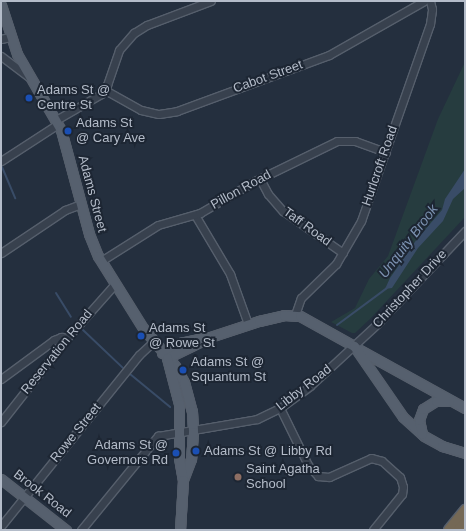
<!DOCTYPE html>
<html>
<head>
<meta charset="utf-8">
<style>
  body { margin:0 }
  #map { position:relative; width:466px; height:531px; overflow:hidden; background:#242f3e; font-family:Helvetica,sans-serif }
  div>[style] { position:absolute }
  .green>* { inset:0; background:#263c3f }
  .water>* { inset:0; background:#394c67 }
  .stream>* { height:2px; margin:-1px; padding:0 1px; transform-origin:1px; border-radius:1px; background:#394c67 }
  .roads { filter:drop-shadow(1px 0 #565f6c) drop-shadow(-1px 0 #565f6c) drop-shadow(0 1px #565f6c) drop-shadow(0 -1px #565f6c) }
  .minor>* { height:7px; margin:-3.5px; padding:0 3.5px; transform-origin:3.5px; border-radius:3.5px; background:#38414e }
  .major>* { height:9px; margin:-4.5px; padding:0 4.5px; transform-origin:4.5px; border-radius:4.5px; background:#56606e }
  .highway>* { height:10px; margin:-5px; padding:0 5px; transform-origin:5px; border-radius:5px; background:#746855 }
  .dots>* { width:11px; height:11px; translate:-50% -50%; box-sizing:border-box; border:2px solid #1d2633; border-radius:50% }
  span { translate:-50% -50%; white-space:nowrap; text-align:center; line-height:1.15; -webkit-text-stroke:4px #1d2633; paint-order:stroke }
  .street-label { font-size:13px; color:#b4bcc9 }
  .poi-label { font-size:13px; color:#b4bcc9 }
  .left { translate:0 -50%; text-align:left }
  .right { translate:-100% -50%; text-align:right }
  .water-label { font-size:14px; color:#7c92b1; font-style:italic }
  .frame { position:absolute; inset:0; border:2px solid #b4bcc9; pointer-events:none }
</style>
</head>
<body>
<div id="map">
  <div class="green">
    <i style="clip-path:polygon(465px 62px,465px 217px,370px 319px,355px 333px,352px 333px,331px 322px,355px 308px,369px 279px,388px 256px,438px 119px)"></i>
  </div>
  <div class="water">
    <i style="clip-path:polygon(465px 169px,465px 188px,453px 199px,443px 221px,418px 248px,392px 288px,385px 289px,390px 278px,417px 239px,442px 210px,445px 199px)"></i>
  </div>
  <div class="stream">
    <i style="left:2px;top:167px;width:34px;rotate:67deg"></i>
    <i style="left:56px;top:293px;width:28px;rotate:58deg"></i>
    <i style="left:337px;top:325px;width:62px;rotate:-36.5deg"></i>
    <i style="left:83px;top:330px;width:55px;rotate:43.5deg"></i>
    <i style="left:130px;top:374px;width:52px;rotate:39.5deg"></i>
  </div>
  <div class="roads">
    <div class="minor">
      <i style="left:1px;top:39px;width:9px;rotate:-13deg"></i>
      <i style="left:1px;top:56px;width:34px;rotate:37deg"></i>
      <i style="left:105px;top:90px;width:41px;rotate:29.1deg"></i>
      <i style="left:141px;top:110px;width:18px;rotate:13deg"></i>
      <i style="left:159px;top:114px;width:18px;rotate:-9deg"></i>
      <i style="left:177px;top:111px;width:162px;rotate:-20.2deg"></i>
      <i style="left:329px;top:55px;width:109px;rotate:-29.6deg"></i>
      <i style="left:56px;top:120px;width:52px;rotate:-30deg"></i>
      <i style="left:101px;top:94px;width:11px;rotate:-56deg"></i>
      <i style="left:107px;top:85px;width:37px;rotate:-71deg"></i>
      <i style="left:119px;top:50px;width:23px;rotate:-49deg"></i>
      <i style="left:134px;top:33px;width:15px;rotate:-32deg"></i>
      <i style="left:147px;top:25px;width:68px;rotate:-20.6deg"></i>
      <i style="left:1px;top:161px;width:68px;rotate:-33deg"></i>
      <i style="left:260px;top:179px;width:17px;rotate:62deg"></i>
      <i style="left:268px;top:194px;width:23px;rotate:49deg"></i>
      <i style="left:283px;top:211px;width:73px;rotate:35deg"></i>
      <i style="left:195px;top:215px;width:69px;rotate:59.3deg"></i>
      <i style="left:230px;top:274px;width:53px;rotate:70.2deg"></i>
      <i style="left:1px;top:253px;width:77px;rotate:-33.9deg"></i>
      <i style="left:65px;top:210px;width:17px;rotate:-21deg"></i>
      <i style="left:101px;top:261px;width:67px;rotate:-32.3deg"></i>
      <i style="left:158px;top:225px;width:44px;rotate:-15.9deg"></i>
      <i style="left:200px;top:213px;width:64px;rotate:-30.2deg"></i>
      <i style="left:255px;top:181px;width:91px;rotate:-26deg"></i>
      <i style="left:337px;top:141px;width:18px"></i>
      <i style="left:355px;top:141px;width:33px;rotate:20deg"></i>
      <i style="left:295px;top:315px;width:18px;rotate:-71deg"></i>
      <i style="left:301px;top:298px;width:49px;rotate:-44.2deg"></i>
      <i style="left:336px;top:264px;width:50px;rotate:-59.8deg"></i>
      <i style="left:361px;top:221px;width:209px;rotate:-70.7deg"></i>
      <i style="left:430px;top:24px;width:15px;rotate:-82deg"></i>
      <i style="left:432px;top:9px;width:8px;rotate:-104deg"></i>
      <i style="left:1px;top:379px;width:66px;rotate:-36.3deg"></i>
      <i style="left:54px;top:340px;width:8px;rotate:-23deg"></i>
      <i style="left:61px;top:337px;width:6px;rotate:9deg"></i>
      <i style="left:280px;top:408px;width:64px;rotate:63.8deg"></i>
      <i style="left:308px;top:465px;width:15px;rotate:48deg"></i>
      <i style="left:318px;top:476px;width:11px;rotate:5deg"></i>
      <i style="left:329px;top:477px;width:46px;rotate:-24.3deg"></i>
      <i style="left:371px;top:458px;width:11px;rotate:15deg"></i>
      <i style="left:382px;top:461px;width:24px;rotate:42deg"></i>
      <i style="left:400px;top:477px;width:10px;rotate:73deg"></i>
      <i style="left:403px;top:487px;width:7px;rotate:98deg"></i>
      <i style="left:402px;top:494px;width:46px;rotate:128.9deg"></i>
      <i style="left:1px;top:422px;width:107px;rotate:-51.8deg"></i>
      <i style="left:67px;top:338px;width:72px;rotate:-48.4deg"></i>
      <i style="left:1px;top:526px;width:220px;rotate:-51.1deg"></i>
      <i style="left:139px;top:355px;width:19px;rotate:-43deg"></i>
      <i style="left:81px;top:530px;width:122px;rotate:-50.7deg"></i>
      <i style="left:158px;top:436px;width:100px;rotate:-9.7deg"></i>
      <i style="left:257px;top:419px;width:25px;rotate:-26deg"></i>
      <i style="left:280px;top:408px;width:37px;rotate:-36deg"></i>
      <i style="left:310px;top:386px;width:93px;rotate:-42.8deg"></i>
      <i style="left:378px;top:323px;width:127px;rotate:-46.6deg"></i>
    </div>
    <div class="major">
      <i style="left:1px;top:5px;width:52px;rotate:71.9deg"></i>
      <i style="left:17px;top:54px;width:88px;rotate:59.9deg"></i>
      <i style="left:61px;top:130px;width:108px;rotate:74.9deg"></i>
      <i style="left:89px;top:234px;width:24px;rotate:68deg"></i>
      <i style="left:98px;top:256px;width:85px;rotate:58deg"></i>
      <i style="left:143px;top:328px;width:50px;rotate:49.9deg"></i>
      <i style="left:175px;top:366px;width:18px;rotate:61deg"></i>
      <i style="left:184px;top:382px;width:30px;rotate:75deg"></i>
      <i style="left:192px;top:411px;width:21px;rotate:87deg"></i>
      <i style="left:193px;top:432px;width:27px;rotate:94deg"></i>
      <i style="left:191px;top:459px;width:22px;rotate:111deg"></i>
      <i style="left:358px;top:349px;width:122px;rotate:28.9deg"></i>
      <i style="left:162px;top:353px;width:21px;rotate:-29deg"></i>
      <i style="left:180px;top:343px;width:24px;rotate:-12deg"></i>
      <i style="left:167px;top:358px;width:48px;rotate:-26deg"></i>
      <i style="left:210px;top:337px;width:52px;rotate:-18.1deg"></i>
      <i style="left:259px;top:321px;width:26px;rotate:-13deg"></i>
      <i style="left:284px;top:315px;width:16px;rotate:4deg"></i>
      <i style="left:300px;top:316px;width:62px;rotate:29.1deg"></i>
      <i style="left:354px;top:346px;width:86px;rotate:55.4deg"></i>
      <i style="left:403px;top:417px;width:28px;rotate:42deg"></i>
      <i style="left:424px;top:436px;width:21px;rotate:29deg"></i>
      <i style="left:442px;top:446px;width:24px;rotate:17deg"></i>
      <i style="left:167px;top:358px;width:48px;rotate:75.4deg"></i>
      <i style="left:179px;top:404px;width:54px;rotate:90deg"></i>
      <i style="left:179px;top:458px;width:22px;rotate:80deg"></i>
      <i style="left:183px;top:480px;width:50px;rotate:93.4deg"></i>
      <i style="left:422px;top:434px;width:14px;rotate:-102deg"></i>
      <i style="left:419px;top:420px;width:12px;rotate:-70deg"></i>
      <i style="left:423px;top:409px;width:15px;rotate:-32deg"></i>
      <i style="left:436px;top:401px;width:13px"></i>
      <i style="left:1px;top:479px;width:83px;rotate:38.1deg"></i>
    </div>
    <div class="highway">
      <i style="left:449px;top:530px;width:26px;rotate:-51deg"></i>
      <i style="left:459px;top:530px;width:9px;rotate:-49deg"></i>
    </div>
  </div>
  <div class="dots">
    <i style="left:29px;top:98px;background:#1a4fb4"></i>
    <i style="left:68px;top:131px;background:#1a4fb4"></i>
    <i style="left:141px;top:336px;background:#1a4fb4"></i>
    <i style="left:183px;top:370px;background:#1a4fb4"></i>
    <i style="left:196px;top:451px;background:#1a4fb4"></i>
    <i style="left:176px;top:453px;background:#1a4fb4"></i>
    <i style="left:238px;top:477px;background:#8d6e63"></i>
  </div>
  <div class="street-label">
    <span style="left:268px;top:77px;rotate:-20deg">Cabot Street</span>
    <span style="left:380px;top:166px;rotate:-71deg">Hurlcroft Road</span>
    <span style="left:241px;top:190px;rotate:-29deg">Pillon Road</span>
    <span style="left:92px;top:194px;rotate:75deg">Adams Street</span>
    <span style="left:307px;top:227px;rotate:36deg">Taff Road</span>
    <span style="left:410px;top:289px;rotate:-47deg">Christopher Drive</span>
    <span style="left:57px;top:352px;rotate:-51deg">Reservation Road</span>
    <span style="left:304px;top:388px;rotate:-38deg">Libby Road</span>
    <span style="left:76px;top:433px;rotate:-51deg">Rowe Street</span>
    <span style="left:42px;top:494px;rotate:38deg">Brook Road</span>
  </div>
  <div class="poi-label">
    <span class="left" style="left:37px;top:98px">Adams St @<br>Centre St</span>
    <span class="left" style="left:76px;top:131px">Adams St<br>@ Cary Ave</span>
    <span class="left" style="left:149px;top:336px">Adams St<br>@ Rowe St</span>
    <span class="left" style="left:191px;top:370px">Adams St @<br>Squantum St</span>
    <span class="right" style="left:168px;top:453px">Adams St @<br>Governors Rd</span>
    <span class="left" style="left:204px;top:451px">Adams St @ Libby Rd</span>
    <span class="left" style="left:246px;top:477px">Saint Agatha<br>School</span>
  </div>
  <div class="water-label">
    <span style="left:408px;top:241px;rotate:-53deg">Unquity Brook</span>
  </div>
  <div class="frame"></div>
</div>
</body>
</html>
